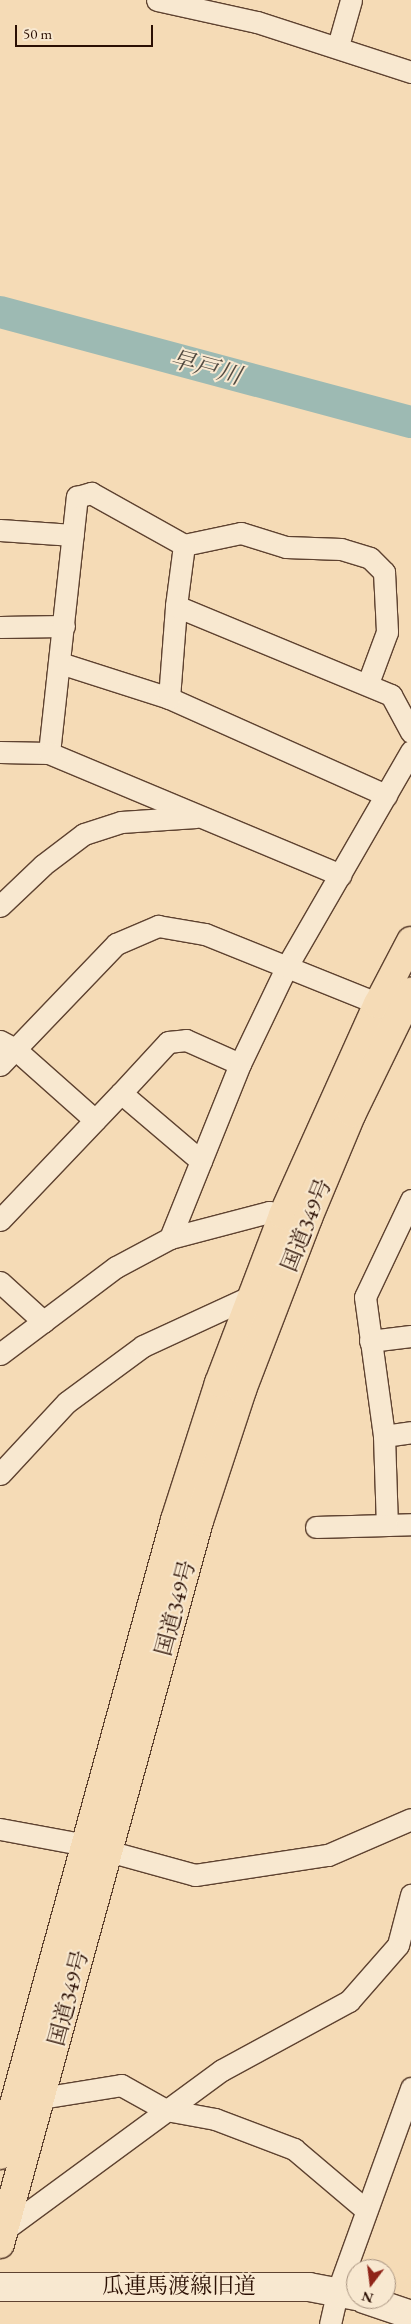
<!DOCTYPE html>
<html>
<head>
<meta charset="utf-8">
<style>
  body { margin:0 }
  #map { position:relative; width:411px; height:2324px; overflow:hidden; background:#f5dbb6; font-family:"EB Garamond","Noto Serif JP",serif }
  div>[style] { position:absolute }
  .river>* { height:32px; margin:-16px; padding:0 16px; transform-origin:16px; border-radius:16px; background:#9dbab3 }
  .roads { filter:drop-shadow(1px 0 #5e4230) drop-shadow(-1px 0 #5e4230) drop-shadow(0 1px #5e4230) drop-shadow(0 -1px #5e4230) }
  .street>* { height:21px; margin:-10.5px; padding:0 10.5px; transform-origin:10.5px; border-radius:10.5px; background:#f8e8d0 }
  .secondary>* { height:28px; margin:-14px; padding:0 14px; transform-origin:14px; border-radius:14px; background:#f8e8d0 }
  .highway>* { height:28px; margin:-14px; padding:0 14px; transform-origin:14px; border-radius:14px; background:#f5dbb6 }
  span { translate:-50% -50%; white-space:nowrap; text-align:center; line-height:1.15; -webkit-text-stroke:4px #f8e8d0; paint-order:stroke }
  .street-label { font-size:22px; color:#2b0f03 }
  .water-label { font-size:24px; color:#534b41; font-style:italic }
  .north { position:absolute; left:346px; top:2259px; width:50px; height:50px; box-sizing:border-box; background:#f8e8d0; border:1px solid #a6917e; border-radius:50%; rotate:195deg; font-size:14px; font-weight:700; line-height:20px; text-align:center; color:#2b0f03 }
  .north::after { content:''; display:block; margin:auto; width:18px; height:22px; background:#8f2418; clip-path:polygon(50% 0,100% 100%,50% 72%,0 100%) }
  .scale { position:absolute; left:15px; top:25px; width:138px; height:22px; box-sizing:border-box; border:2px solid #2b0f03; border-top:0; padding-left:6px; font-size:15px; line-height:18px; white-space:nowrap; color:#2b0f03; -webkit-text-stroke:4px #f8e8d0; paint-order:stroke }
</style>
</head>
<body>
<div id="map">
  <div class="river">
    <i style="left:0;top:312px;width:425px;rotate:15deg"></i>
  </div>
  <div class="roads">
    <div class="street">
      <i style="left:157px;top:0;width:102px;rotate:12.4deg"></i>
      <i style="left:257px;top:22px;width:162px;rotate:18deg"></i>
      <i style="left:338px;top:46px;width:48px;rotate:-74.2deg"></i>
      <i style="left:0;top:530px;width:73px;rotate:3.9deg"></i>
      <i style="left:184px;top:545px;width:58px;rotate:-11.9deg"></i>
      <i style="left:241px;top:533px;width:47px;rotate:17.3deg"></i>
      <i style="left:286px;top:547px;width:55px;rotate:2.1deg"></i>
      <i style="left:341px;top:549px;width:30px;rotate:17deg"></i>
      <i style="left:370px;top:558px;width:20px;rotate:45deg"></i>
      <i style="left:384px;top:572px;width:60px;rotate:87.1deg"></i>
      <i style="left:387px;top:632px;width:54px;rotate:110.4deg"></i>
      <i style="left:0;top:627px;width:64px;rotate:-0.9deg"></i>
      <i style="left:60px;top:663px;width:114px;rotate:17.8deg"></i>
      <i style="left:169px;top:698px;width:238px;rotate:24.1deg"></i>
      <i style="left:169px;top:698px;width:92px;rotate:-85.6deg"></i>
      <i style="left:0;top:752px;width:49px;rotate:1.2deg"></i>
      <i style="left:49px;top:753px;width:258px;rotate:-83.8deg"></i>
      <i style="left:77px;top:497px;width:15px;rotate:-16deg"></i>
      <i style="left:91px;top:493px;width:107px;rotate:29.2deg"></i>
      <i style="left:184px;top:545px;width:62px;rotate:97.5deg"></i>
      <i style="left:176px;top:606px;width:233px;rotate:22.5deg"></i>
      <i style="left:391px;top:695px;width:42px;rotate:61.6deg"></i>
      <i style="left:49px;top:753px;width:316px;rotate:22.7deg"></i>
      <i style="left:0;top:906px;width:59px;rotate:-43.6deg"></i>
      <i style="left:43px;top:865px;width:51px;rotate:-37.1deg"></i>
      <i style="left:84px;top:834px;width:39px;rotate:-18deg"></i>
      <i style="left:121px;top:822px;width:75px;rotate:-3.8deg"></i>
      <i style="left:0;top:1041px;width:17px;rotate:28deg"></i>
      <i style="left:15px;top:1049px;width:107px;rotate:41.6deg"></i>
      <i style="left:0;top:1065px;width:168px;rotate:-46.2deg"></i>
      <i style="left:116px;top:944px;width:46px;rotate:-23.2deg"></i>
      <i style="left:158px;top:926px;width:48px;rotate:9.7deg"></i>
      <i style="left:205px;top:934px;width:201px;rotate:21.9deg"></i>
      <i style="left:201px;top:1161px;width:105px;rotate:-139.6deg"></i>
      <i style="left:121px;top:1093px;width:69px;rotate:-47.3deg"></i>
      <i style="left:168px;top:1042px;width:18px;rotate:-6deg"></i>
      <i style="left:186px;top:1040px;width:59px;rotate:24deg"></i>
      <i style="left:411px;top:1200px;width:107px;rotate:115.4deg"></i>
      <i style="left:365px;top:1297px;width:140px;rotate:82.2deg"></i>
      <i style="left:384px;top:1436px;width:89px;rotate:88.1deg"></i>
      <i style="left:387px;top:1525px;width:24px;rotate:-2deg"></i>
      <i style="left:0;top:1220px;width:175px;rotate:-46.4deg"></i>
      <i style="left:170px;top:1238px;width:188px;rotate:-68.1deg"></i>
      <i style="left:240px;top:1064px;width:109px;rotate:-64.4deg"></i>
      <i style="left:287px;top:966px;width:248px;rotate:-60deg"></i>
      <i style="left:0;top:1282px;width:59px;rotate:42.3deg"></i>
      <i style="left:370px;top:1341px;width:41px;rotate:-7deg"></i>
      <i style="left:0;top:1354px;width:145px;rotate:-36.9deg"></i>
      <i style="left:116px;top:1267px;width:61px;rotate:-28.2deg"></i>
      <i style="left:170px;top:1238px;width:102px;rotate:-14.7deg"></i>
      <i style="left:269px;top:1212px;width:14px;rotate:12deg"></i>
      <i style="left:384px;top:1436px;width:27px;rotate:-8deg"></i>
      <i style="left:0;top:1474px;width:98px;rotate:-47.1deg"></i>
      <i style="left:67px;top:1402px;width:94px;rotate:-36.4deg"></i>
      <i style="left:143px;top:1346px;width:119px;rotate:-24.8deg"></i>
      <i style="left:316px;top:1527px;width:71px;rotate:-1.6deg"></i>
      <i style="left:0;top:1829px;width:87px;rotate:10.5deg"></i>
      <i style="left:108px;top:1851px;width:90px;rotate:15.4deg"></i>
      <i style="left:195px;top:1875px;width:134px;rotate:-8.6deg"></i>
      <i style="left:328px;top:1855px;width:90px;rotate:-23.4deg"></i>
      <i style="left:41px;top:2098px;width:81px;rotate:-9.2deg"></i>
      <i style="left:121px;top:2085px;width:51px;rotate:29.1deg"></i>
      <i style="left:166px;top:2110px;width:50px;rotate:10.4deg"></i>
      <i style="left:215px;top:2119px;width:85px;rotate:20.8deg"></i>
      <i style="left:294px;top:2149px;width:94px;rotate:40.3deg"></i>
      <i style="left:4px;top:2230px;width:270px;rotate:-36.3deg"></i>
      <i style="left:222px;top:2070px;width:145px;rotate:-28.5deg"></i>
      <i style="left:349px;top:2001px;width:74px;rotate:-48.8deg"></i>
      <i style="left:398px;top:1945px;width:52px;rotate:-75.4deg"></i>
      <i style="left:330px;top:2324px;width:35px;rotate:-77deg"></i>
      <i style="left:338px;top:2290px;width:215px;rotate:-70.1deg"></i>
    </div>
    <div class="secondary">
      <i style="left:0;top:2287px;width:309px"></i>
      <i style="left:309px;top:2287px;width:48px;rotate:10.8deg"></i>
      <i style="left:364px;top:2299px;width:50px;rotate:18.8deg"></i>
    </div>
    <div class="highway">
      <i style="left:0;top:2155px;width:659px;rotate:-74.59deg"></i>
      <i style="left:175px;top:1520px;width:144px;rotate:-72.2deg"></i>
      <i style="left:219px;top:1383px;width:180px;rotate:-69.1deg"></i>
      <i style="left:283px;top:1215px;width:231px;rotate:-65.8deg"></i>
      <i style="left:378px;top:1004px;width:71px;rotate:-62.4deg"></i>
      <i style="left:0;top:2244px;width:750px;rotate:-74.61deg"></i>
      <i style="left:199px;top:1521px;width:138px;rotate:-71.8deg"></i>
      <i style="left:242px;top:1390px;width:184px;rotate:-69deg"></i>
      <i style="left:308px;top:1218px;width:114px;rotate:-67.3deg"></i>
      <i style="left:352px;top:1113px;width:135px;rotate:-64deg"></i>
    </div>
  </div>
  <div class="street-label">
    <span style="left:306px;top:1225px;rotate:-68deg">国道349号</span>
    <span style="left:175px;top:1608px;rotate:-75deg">国道349号</span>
    <span style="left:68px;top:1998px;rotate:-75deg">国道349号</span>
    <span style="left:179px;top:2286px">瓜連馬渡線旧道</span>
  </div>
  <div class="water-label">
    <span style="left:206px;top:367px;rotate:15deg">早戸川</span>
  </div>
  <div class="north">N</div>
  <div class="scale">50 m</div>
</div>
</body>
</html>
